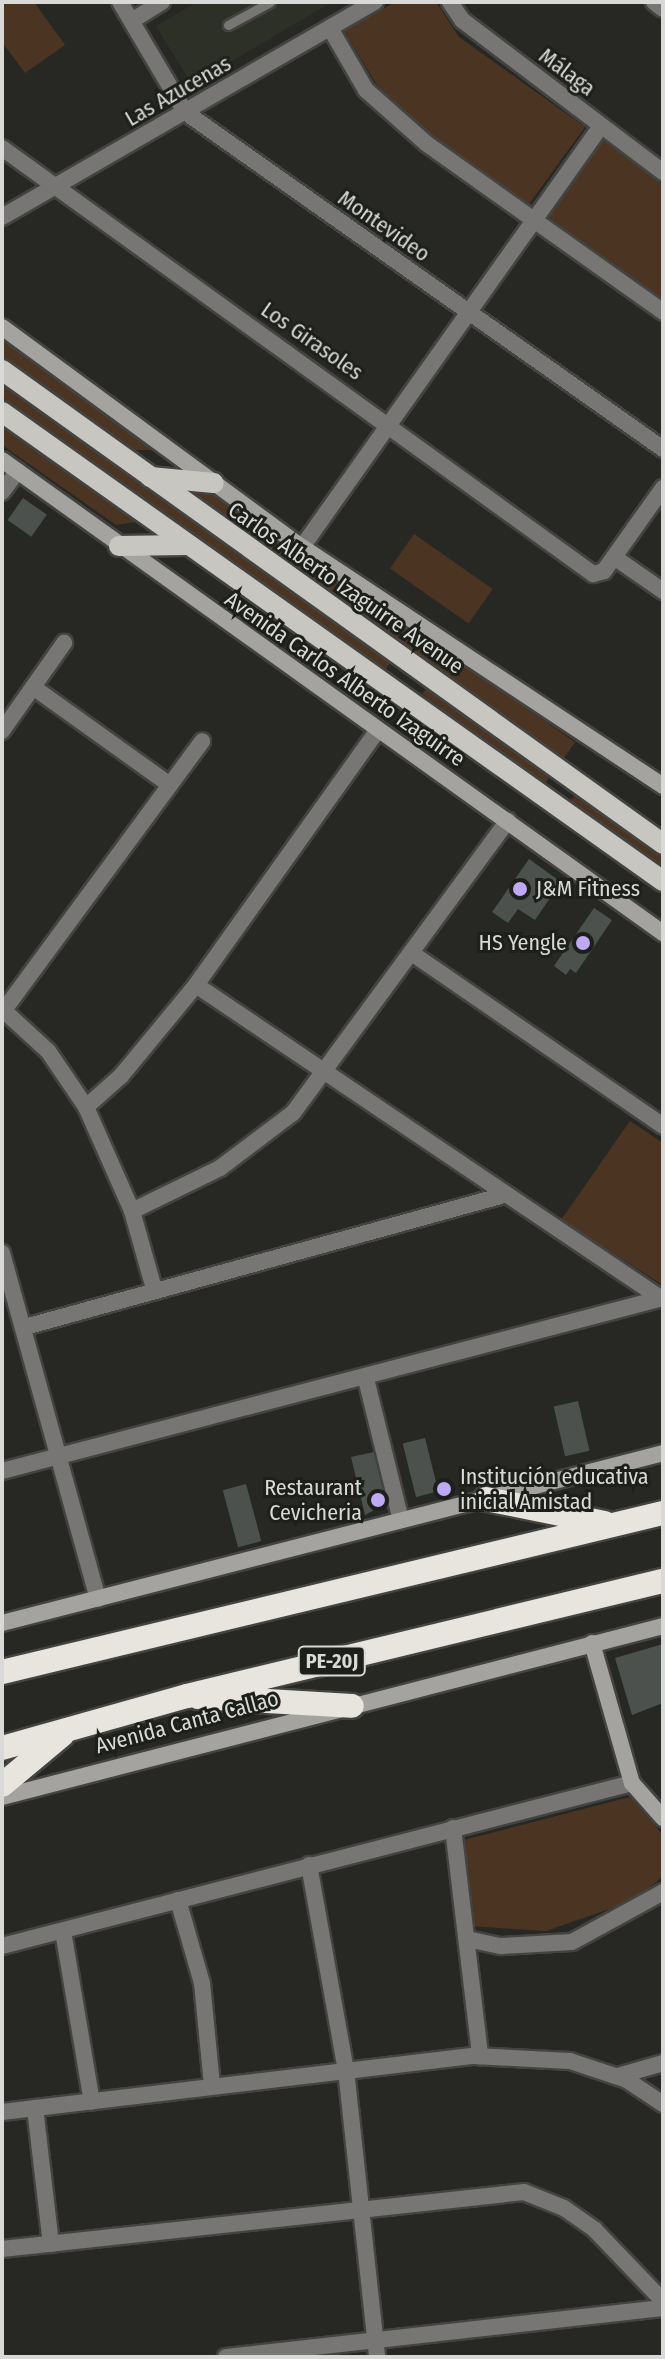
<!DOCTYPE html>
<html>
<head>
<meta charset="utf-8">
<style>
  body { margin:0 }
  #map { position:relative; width:665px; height:2359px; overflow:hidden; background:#272824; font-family:"Fira Sans Condensed",sans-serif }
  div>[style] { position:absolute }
  .built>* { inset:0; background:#2c3026 }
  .green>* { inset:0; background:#4c3423; transform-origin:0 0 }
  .building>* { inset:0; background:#4c514e; transform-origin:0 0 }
  .roads { filter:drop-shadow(2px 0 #434441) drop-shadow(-2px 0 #434441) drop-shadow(0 2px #434441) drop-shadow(0 -2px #434441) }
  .lane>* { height:9px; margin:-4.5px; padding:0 4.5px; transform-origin:4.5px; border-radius:4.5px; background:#777674 }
  .street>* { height:16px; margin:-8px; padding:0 8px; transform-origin:8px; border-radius:8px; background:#777674 }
  .secondary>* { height:16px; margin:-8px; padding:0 8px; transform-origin:8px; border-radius:8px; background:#a4a39f }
  .primary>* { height:20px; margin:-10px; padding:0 10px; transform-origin:10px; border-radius:10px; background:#c8c6c1 }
  .highway>* { height:24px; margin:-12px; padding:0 12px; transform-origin:12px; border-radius:12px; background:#e8e5df }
  .dots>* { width:22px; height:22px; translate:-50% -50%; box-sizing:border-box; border:4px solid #1d1f1a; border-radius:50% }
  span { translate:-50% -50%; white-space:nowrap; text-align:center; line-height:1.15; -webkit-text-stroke:6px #1d1f1a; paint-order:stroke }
  .shield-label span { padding:2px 6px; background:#1d1f1a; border:2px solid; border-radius:6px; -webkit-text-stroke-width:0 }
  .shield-label { font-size:20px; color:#d9dad7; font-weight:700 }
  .street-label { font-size:22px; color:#d9dad7 }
  .poi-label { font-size:22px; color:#d9dad7 }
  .left { translate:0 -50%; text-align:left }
  .right { translate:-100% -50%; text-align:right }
  .frame { position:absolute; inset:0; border:4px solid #d9dad7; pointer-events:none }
</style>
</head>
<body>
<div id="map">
  <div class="built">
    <i style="clip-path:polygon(197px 2px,332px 2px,192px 85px,156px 26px)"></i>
  </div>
  <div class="green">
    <i style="clip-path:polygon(2px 2px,34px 2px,65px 45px,25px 73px,2px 42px)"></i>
    <i style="clip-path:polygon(395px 2px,436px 2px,459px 37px,585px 127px,529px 204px,436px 139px,377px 85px,344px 31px)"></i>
    <i style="clip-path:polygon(599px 137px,663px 185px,663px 300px,544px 214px)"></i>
    <i style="clip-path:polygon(2px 339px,153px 450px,130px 450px,2px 357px)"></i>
    <i style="left:2px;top:379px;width:481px;height:15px;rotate:36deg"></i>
    <i style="clip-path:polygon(2px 427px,135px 522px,116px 525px,2px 445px)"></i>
    <i style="left:199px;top:479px;width:459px;height:24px;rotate:35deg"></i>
    <i style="left:414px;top:534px;width:96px;height:42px;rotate:35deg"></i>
    <i style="left:428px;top:686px;width:152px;height:10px;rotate:36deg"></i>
    <i style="clip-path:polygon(578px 793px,663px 854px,663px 867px,569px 801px)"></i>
    <i style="clip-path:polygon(630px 1121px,663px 1143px,663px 1285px,561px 1220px)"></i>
    <i style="clip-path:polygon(630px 1797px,663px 1835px,663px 1876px,635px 1900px,546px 1931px,470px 1926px,460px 1841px)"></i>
  </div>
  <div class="building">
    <i style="left:23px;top:498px;width:29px;height:27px;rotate:35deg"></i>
    <i style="clip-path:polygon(529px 859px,561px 882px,535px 920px,518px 909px,508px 923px,492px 912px)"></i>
    <i style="clip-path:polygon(594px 908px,612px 920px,576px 973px,570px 969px,566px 975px,554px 966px)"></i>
    <i style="left:578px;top:1401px;width:51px;height:25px;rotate:77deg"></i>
    <i style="left:425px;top:1438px;width:55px;height:23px;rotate:76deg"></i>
    <i style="clip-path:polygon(374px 1452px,387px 1503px,365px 1515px,351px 1457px)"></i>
    <i style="left:246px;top:1484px;width:59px;height:24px;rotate:75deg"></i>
    <i style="clip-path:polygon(663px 1644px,663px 1703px,632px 1715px,615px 1658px)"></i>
  </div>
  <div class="roads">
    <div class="lane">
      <i style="left:228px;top:25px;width:48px;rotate:-28.7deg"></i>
    </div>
    <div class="street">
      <i style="left:120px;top:2px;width:128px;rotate:59.4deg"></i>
      <i style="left:185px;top:112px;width:585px;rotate:35.18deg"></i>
      <i style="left:450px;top:2px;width:22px;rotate:56deg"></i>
      <i style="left:462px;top:20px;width:252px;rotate:37.1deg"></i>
      <i style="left:654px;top:2px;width:11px;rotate:38deg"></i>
      <i style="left:133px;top:20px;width:34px;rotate:-32deg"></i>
      <i style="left:330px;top:28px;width:72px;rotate:59.9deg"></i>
      <i style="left:366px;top:90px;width:81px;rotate:41.5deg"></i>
      <i style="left:427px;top:144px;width:290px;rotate:35.4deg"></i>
      <i style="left:2px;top:148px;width:729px;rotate:35.78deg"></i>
      <i style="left:593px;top:574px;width:11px;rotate:-15deg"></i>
      <i style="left:604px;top:571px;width:102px;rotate:-54.6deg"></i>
      <i style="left:2px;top:217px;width:431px;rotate:-30deg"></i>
      <i style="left:2px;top:492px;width:26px;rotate:-53deg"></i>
      <i style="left:302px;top:547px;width:516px;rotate:-54.62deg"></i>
      <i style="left:614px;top:557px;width:60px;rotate:34.8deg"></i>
      <i style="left:33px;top:687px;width:168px;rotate:35.6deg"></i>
      <i style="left:2px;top:731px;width:108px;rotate:-54.8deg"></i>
      <i style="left:413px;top:954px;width:303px;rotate:34.5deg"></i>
      <i style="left:196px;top:985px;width:562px;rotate:33.97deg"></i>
      <i style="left:2px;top:1009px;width:62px;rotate:42.4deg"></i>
      <i style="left:48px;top:1051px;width:68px;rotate:55.8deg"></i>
      <i style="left:86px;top:1107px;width:114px;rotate:66.1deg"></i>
      <i style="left:132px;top:1211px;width:81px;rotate:74.2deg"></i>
      <i style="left:4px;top:1010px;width:334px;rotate:-53.6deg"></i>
      <i style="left:86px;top:1107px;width:47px;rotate:-41.5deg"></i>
      <i style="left:121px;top:1076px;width:118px;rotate:-50.5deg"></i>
      <i style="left:196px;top:985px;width:313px;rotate:-54.5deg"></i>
      <i style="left:132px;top:1211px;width:98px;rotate:-26deg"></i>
      <i style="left:220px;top:1168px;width:91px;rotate:-37deg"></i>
      <i style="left:293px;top:1113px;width:363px;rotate:-53.7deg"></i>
      <i style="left:2px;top:1253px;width:359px;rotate:74.5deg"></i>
      <i style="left:25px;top:1327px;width:497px;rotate:-15.4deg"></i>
      <i style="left:366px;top:1379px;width:145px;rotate:76.1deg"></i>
      <i style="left:2px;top:1471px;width:683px;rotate:-14.67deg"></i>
      <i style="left:453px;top:1828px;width:230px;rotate:83.2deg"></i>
      <i style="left:309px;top:1865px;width:208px;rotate:79.8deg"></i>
      <i style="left:346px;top:2070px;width:289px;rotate:83.8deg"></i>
      <i style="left:178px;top:1900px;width:86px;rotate:73.9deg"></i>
      <i style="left:202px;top:1983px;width:102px;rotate:84.4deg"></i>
      <i style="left:63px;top:1931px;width:173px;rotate:80.4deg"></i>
      <i style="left:467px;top:1939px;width:35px;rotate:12deg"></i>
      <i style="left:501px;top:1946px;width:71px;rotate:-3.2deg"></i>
      <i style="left:572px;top:1942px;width:104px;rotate:-28.8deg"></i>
      <i style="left:2px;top:1946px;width:651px;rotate:-14.51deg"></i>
      <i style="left:618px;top:2076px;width:47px;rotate:-16.1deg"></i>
      <i style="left:35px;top:2108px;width:137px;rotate:83.3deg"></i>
      <i style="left:2px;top:2112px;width:475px;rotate:-6.8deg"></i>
      <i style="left:474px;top:2056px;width:96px;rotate:3deg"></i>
      <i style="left:570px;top:2061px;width:60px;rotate:18.4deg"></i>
      <i style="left:627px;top:2080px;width:43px;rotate:33.7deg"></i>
      <i style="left:2px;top:2249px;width:525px;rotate:-6.23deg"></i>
      <i style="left:524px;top:2192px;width:43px;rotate:21.8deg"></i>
      <i style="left:564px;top:2208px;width:38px;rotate:35deg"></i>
      <i style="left:595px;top:2230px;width:98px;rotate:46.2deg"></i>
      <i style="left:226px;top:2357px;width:440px;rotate:-6.4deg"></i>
    </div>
    <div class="secondary">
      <i style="left:2px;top:327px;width:372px;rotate:36.3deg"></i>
      <i style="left:302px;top:547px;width:433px;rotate:33.5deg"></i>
      <i style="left:2px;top:460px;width:813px;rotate:35.59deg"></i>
      <i style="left:2px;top:1623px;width:683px;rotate:-14.42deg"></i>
      <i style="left:592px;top:1643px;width:146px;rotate:74.1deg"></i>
      <i style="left:632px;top:1783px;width:47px;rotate:48.5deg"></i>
      <i style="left:2px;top:1797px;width:683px;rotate:-14.5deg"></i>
    </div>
    <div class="primary">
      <i style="left:2px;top:370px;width:813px;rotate:35.64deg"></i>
      <i style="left:2px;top:412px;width:810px;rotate:35.36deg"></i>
      <i style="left:150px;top:477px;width:64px;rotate:5.4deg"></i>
      <i style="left:119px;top:546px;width:67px;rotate:-0.9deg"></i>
    </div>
    <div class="highway">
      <i style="left:486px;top:1499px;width:121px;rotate:11.4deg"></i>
      <i style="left:2px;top:1672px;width:680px;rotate:-13.53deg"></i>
      <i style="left:198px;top:1697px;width:154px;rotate:3.3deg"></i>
      <i style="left:2px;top:1748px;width:192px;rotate:-15.7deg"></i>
      <i style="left:187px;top:1696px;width:490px;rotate:-13.6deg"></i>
      <i style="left:2px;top:1785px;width:78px;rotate:-39.8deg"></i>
    </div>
  </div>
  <div class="dots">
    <i style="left:520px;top:889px;background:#bfa9f4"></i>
    <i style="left:583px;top:943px;background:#bfa9f4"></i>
    <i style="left:444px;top:1489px;background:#bfa9f4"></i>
    <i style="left:378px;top:1500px;background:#bfa9f4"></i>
  </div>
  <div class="shield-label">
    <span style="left:332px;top:1661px">PE-20J</span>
  </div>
  <div class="street-label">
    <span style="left:567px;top:72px;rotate:37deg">Málaga</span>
    <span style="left:178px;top:91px;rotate:-30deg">Las Azucenas</span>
    <span style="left:384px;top:226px;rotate:35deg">Montevideo</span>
    <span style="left:312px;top:341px;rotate:35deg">Los Girasoles</span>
    <span style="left:346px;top:588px;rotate:35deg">Carlos Alberto Izaguirre Avenue</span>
    <span style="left:345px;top:679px;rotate:35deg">Avenida Carlos Alberto Izaguirre</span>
    <span style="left:187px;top:1722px;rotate:-15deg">Avenida Canta Callao</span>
  </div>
  <div class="poi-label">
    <span class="left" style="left:536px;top:889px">J&amp;M Fitness</span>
    <span class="right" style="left:567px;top:943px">HS Yengle</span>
    <span class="left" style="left:460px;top:1489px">Institución educativa<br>inicial Amistad</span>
    <span class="right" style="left:362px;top:1500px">Restaurant<br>Cevicheria</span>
  </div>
  <div class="frame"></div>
</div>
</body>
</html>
